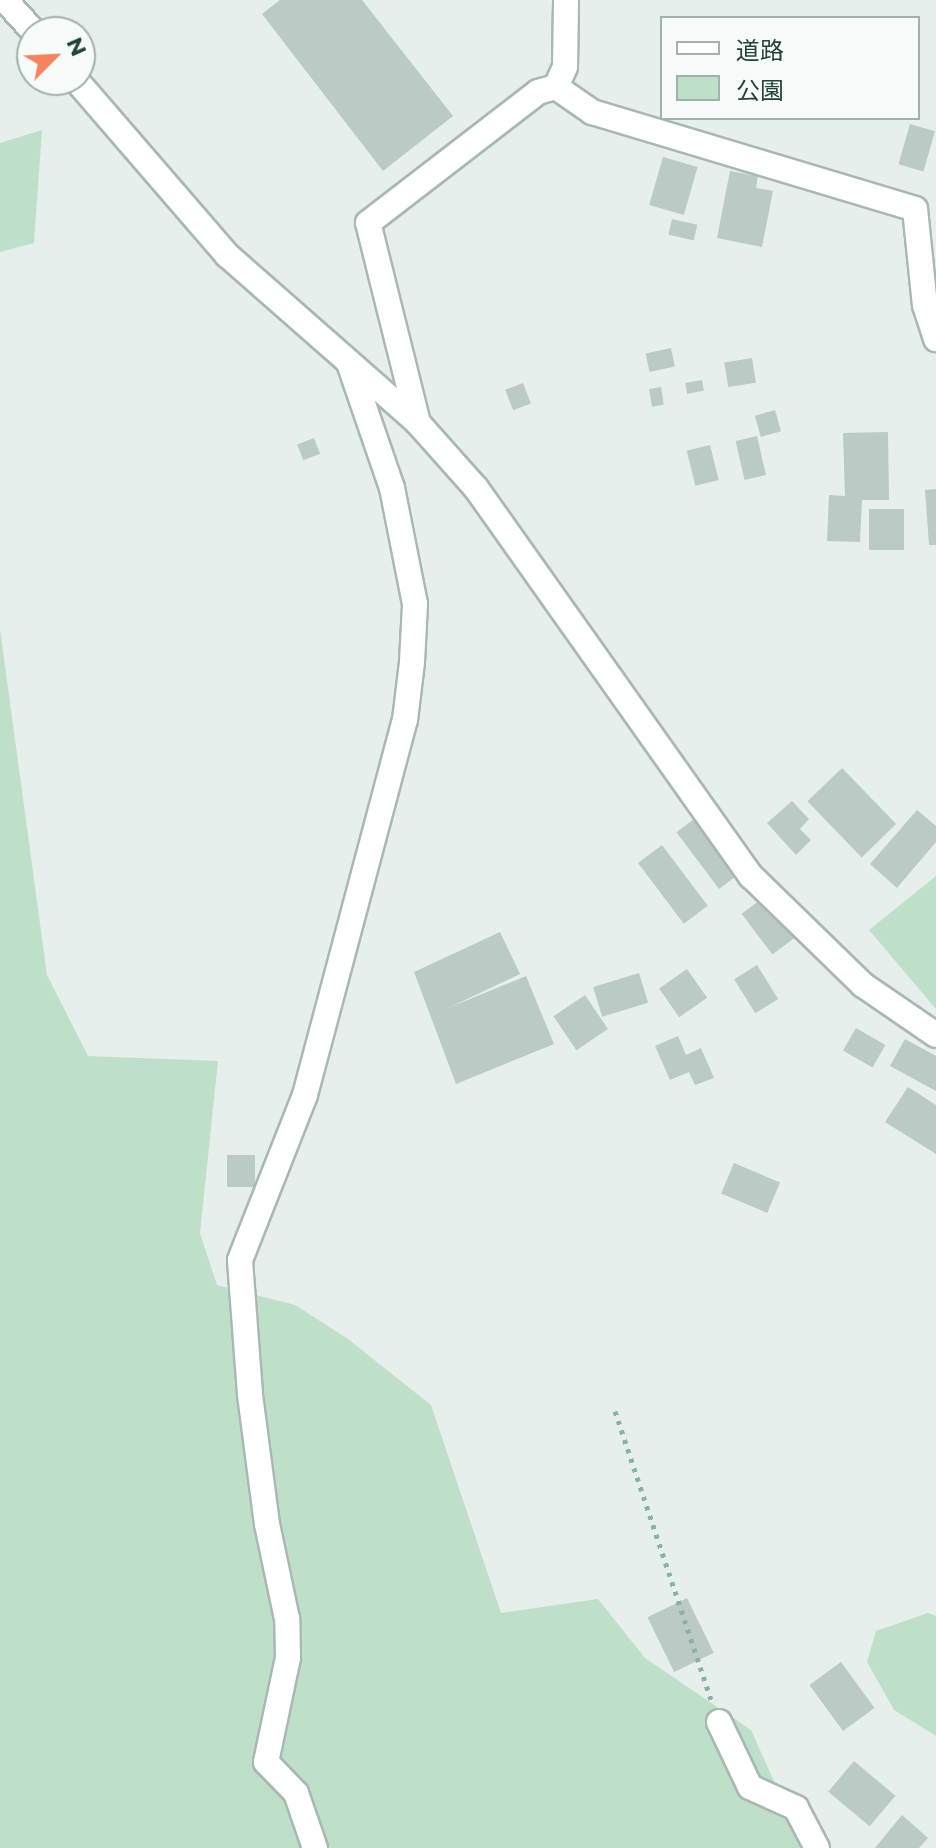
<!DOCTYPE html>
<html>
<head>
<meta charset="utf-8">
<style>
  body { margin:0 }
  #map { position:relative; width:936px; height:1848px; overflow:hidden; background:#e6efeb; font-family:Montserrat,"Noto Sans JP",sans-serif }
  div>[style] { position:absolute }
  .green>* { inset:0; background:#bfe0c8 }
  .building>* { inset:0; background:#bbcac4; transform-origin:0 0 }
  .path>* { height:5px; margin-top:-2.5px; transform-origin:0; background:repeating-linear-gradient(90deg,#86b3a5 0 4px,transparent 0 10px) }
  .roads { filter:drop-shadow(2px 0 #a8b8b2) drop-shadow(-2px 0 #a8b8b2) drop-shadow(0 2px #a8b8b2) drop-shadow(0 -2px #a8b8b2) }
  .minor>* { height:24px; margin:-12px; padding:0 12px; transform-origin:12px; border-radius:12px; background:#fff }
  span { translate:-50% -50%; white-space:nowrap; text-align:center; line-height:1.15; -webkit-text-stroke:8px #f7fbf9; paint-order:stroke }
  .legend { position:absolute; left:660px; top:16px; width:260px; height:104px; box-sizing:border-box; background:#f7fbf9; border:2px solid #a3b1ad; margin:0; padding:10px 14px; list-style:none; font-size:24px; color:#24423a }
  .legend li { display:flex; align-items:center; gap:16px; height:40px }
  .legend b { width:40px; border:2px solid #a3b1ad }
  .north { position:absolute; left:16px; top:16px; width:80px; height:80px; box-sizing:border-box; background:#f7fbf9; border:2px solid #a3b1ad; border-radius:50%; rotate:66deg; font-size:22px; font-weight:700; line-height:32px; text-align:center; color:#24423a }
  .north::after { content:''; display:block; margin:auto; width:28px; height:36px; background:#f4845f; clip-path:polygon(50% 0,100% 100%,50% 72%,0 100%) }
</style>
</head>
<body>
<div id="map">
  <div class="green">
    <i style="clip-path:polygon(42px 130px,34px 243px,0 252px,0 143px)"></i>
    <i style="clip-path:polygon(0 629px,47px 975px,88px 1056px,218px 1061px,200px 1233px,217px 1285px,295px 1305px,348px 1339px,431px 1405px,501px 1613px,598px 1599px,645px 1658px,751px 1730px,804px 1848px,0 1848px)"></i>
    <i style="clip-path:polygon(936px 876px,936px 1009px,869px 930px)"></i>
    <i style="clip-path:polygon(928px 1613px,936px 1616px,936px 1736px,894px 1710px,867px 1662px,876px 1631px)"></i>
  </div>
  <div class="building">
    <i style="clip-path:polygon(280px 0,362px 0,453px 116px,383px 171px,262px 14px)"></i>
    <i style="left:910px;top:124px;width:26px;height:42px;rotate:16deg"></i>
    <i style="left:663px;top:157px;width:36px;height:50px;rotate:16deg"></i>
    <i style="clip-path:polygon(730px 171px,758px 176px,756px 188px,773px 191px,762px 247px,717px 238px)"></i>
    <i style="left:672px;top:219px;width:26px;height:16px;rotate:13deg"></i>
    <i style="left:671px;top:348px;width:19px;height:26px;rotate:78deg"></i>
    <i style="left:752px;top:358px;width:25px;height:28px;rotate:81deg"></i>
    <i style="left:702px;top:380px;width:11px;height:17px;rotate:80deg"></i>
    <i style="left:523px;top:383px;width:22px;height:19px;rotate:69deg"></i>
    <i style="left:661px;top:387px;width:18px;height:12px;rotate:81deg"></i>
    <i style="left:775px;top:410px;width:22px;height:21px;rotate:74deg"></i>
    <i style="clip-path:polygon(888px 432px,889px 500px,862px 500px,860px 542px,827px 541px,829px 495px,845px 496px,843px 433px)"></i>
    <i style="left:757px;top:436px;width:40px;height:22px;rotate:77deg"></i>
    <i style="left:314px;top:438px;width:17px;height:18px;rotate:69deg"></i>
    <i style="left:710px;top:445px;width:36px;height:24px;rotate:76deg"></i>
    <i style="clip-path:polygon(936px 489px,936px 545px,929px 545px,925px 490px)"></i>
    <i style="left:904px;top:509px;width:41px;height:35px;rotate:90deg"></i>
    <i style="left:842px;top:768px;width:78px;height:48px;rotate:46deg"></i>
    <i style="clip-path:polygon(792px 801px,809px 819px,800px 829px,811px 840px,796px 855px,767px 823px)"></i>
    <i style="clip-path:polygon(917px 810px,936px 826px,936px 842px,897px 888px,870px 864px)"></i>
    <i style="left:698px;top:816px;width:71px;height:27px;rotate:53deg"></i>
    <i style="left:662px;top:845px;width:76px;height:30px;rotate:53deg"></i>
    <i style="left:764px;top:897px;width:51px;height:28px;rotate:53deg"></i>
    <i style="clip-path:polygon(500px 932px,520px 974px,448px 1008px,526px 976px,554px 1044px,456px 1084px,414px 972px)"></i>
    <i style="left:757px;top:965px;width:40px;height:27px;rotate:58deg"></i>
    <i style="left:687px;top:969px;width:35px;height:34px;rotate:55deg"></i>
    <i style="left:639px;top:973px;width:31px;height:48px;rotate:73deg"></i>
    <i style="left:585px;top:995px;width:41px;height:38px;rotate:56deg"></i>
    <i style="left:856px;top:1028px;width:34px;height:26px;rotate:30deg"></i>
    <i style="clip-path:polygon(678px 1036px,686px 1055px,701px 1048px,714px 1078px,695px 1085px,689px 1072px,670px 1080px,655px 1046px)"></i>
    <i style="clip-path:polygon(905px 1039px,936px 1056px,936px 1091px,890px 1066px)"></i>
    <i style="clip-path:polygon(908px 1087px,936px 1105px,936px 1154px,885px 1122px)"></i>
    <i style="left:227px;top:1155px;width:28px;height:32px"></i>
    <i style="left:734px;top:1163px;width:50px;height:33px;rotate:23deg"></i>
    <i style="left:687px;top:1598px;width:61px;height:44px;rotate:64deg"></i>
    <i style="left:841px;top:1662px;width:57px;height:39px;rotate:54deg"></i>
    <i style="left:854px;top:1761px;width:54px;height:40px;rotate:40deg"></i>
    <i style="clip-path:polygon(902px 1815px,928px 1838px,919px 1848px,875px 1848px)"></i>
  </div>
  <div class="path">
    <i style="left:615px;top:1411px;width:304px;rotate:71.6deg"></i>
  </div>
  <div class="roads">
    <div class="minor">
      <i style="left:5px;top:0;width:43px;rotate:47.8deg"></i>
      <i style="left:76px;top:80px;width:231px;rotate:49.2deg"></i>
      <i style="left:227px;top:255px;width:254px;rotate:41.3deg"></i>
      <i style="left:418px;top:423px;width:87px;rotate:48.3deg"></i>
      <i style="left:476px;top:488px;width:476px;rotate:54.7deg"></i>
      <i style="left:751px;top:876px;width:156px;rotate:44.2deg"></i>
      <i style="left:863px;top:985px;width:88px;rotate:34.4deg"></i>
      <i style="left:556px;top:87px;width:44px;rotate:34.8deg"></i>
      <i style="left:592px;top:112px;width:337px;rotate:16.7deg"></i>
      <i style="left:915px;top:209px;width:97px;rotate:84.1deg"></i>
      <i style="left:925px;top:305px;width:36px;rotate:72deg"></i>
      <i style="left:556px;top:87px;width:22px;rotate:-66deg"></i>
      <i style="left:565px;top:67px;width:67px;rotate:-89.1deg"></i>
      <i style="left:418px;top:423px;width:206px;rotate:-104deg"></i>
      <i style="left:368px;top:223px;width:215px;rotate:-37.6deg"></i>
      <i style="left:538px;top:92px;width:19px;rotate:-16deg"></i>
      <i style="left:719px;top:1722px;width:72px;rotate:64.5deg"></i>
      <i style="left:750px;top:1787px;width:51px;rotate:24.5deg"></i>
      <i style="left:796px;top:1808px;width:45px;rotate:62.3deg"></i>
      <i style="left:315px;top:1848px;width:58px;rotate:-109.1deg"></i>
      <i style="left:296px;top:1793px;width:43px;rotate:-134.1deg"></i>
      <i style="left:266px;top:1762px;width:106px;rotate:-78.1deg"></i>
      <i style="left:288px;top:1658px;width:39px;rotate:-91deg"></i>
      <i style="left:287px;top:1619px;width:97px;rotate:-101.9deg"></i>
      <i style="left:267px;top:1524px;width:131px;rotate:-97.5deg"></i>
      <i style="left:250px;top:1394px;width:134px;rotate:-94.3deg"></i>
      <i style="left:240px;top:1260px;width:177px;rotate:-68.5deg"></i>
      <i style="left:305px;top:1095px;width:388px;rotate:-75.1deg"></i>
      <i style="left:405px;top:720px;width:58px;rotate:-83.1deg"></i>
      <i style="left:412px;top:662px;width:58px;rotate:-87deg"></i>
      <i style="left:415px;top:604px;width:118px;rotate:-101.2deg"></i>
      <i style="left:392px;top:488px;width:132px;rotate:-109deg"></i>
    </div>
  </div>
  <ul class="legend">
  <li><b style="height:10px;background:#fff"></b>道路</li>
  <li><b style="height:22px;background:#bfe0c8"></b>公園</li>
  </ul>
  <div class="north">N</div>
</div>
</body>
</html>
